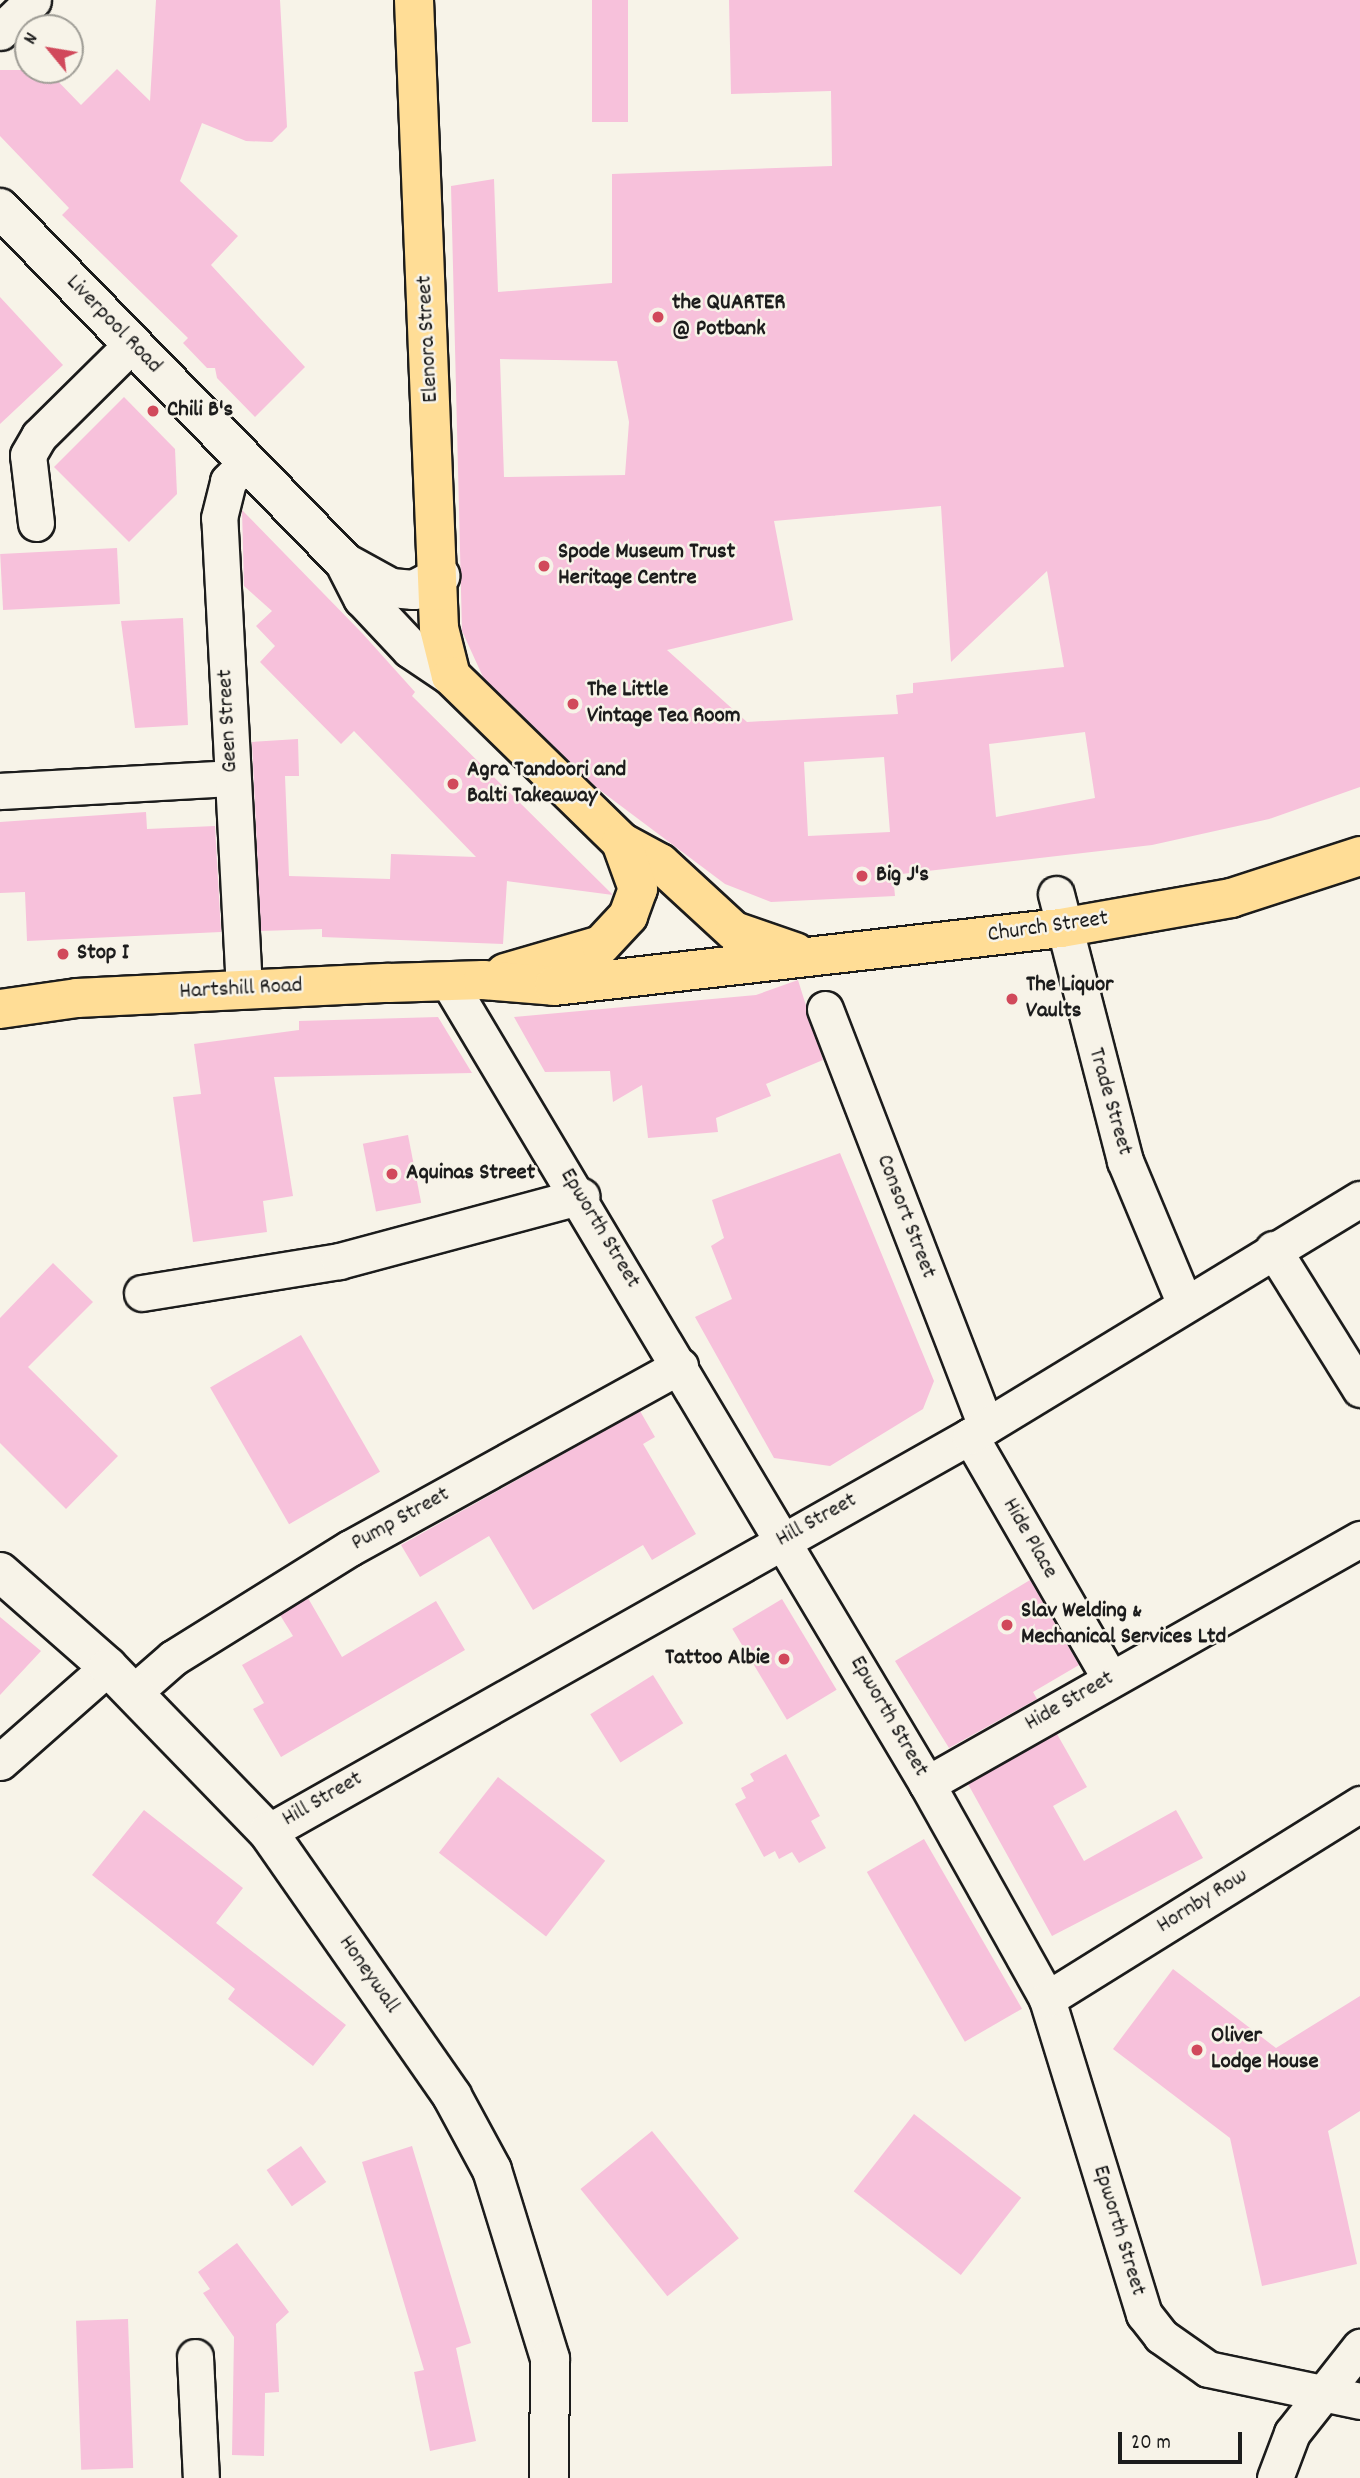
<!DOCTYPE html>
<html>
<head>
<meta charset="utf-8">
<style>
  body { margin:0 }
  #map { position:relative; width:1360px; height:2478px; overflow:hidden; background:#f7f3e8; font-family:Dekko,sans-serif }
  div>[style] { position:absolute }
  .building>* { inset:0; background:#f7c1db; transform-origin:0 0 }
  .roads { filter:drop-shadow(2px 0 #1c1c1c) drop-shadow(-2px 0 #1c1c1c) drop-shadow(0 2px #1c1c1c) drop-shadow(0 -2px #1c1c1c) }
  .street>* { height:35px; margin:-17.5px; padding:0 17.5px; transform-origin:17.5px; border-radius:17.5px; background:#f7f3e8 }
  .secondary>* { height:38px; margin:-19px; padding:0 19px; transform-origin:19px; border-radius:19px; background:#f7f3e8 }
  .primary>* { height:38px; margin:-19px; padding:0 19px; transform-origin:19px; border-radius:19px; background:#ffdd96 }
  .dots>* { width:19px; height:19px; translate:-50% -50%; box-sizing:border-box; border:4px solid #f7f3e8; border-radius:50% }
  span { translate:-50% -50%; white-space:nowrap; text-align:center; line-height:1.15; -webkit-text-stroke:5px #f7f3e8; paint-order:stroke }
  .poi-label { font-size:23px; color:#1c1c1c; font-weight:700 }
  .left { translate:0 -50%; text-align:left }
  .right { translate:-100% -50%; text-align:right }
  .street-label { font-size:23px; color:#1c1c1c }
  .north { position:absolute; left:14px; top:14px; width:70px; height:70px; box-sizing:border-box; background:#f7f3e8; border:2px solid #9f9d96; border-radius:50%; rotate:300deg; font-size:19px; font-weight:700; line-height:28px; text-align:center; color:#1c1c1c }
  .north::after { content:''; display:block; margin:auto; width:24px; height:32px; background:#d1495b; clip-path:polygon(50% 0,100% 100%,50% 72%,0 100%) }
  .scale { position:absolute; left:1118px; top:2432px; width:124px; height:32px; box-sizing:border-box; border:4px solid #1c1c1c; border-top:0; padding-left:9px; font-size:21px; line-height:24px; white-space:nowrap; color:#1c1c1c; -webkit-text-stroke:5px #f7f3e8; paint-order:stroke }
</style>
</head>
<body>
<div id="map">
  <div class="building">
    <i style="clip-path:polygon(156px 0,280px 0,287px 127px,272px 142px,246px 141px,202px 123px,180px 181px,238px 236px,211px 265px,305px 367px,255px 417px,217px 378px,215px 368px,207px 368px,183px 343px,188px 338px,62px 215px,69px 208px,0 136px,0 70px,47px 70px,81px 105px,117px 69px,150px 101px)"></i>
    <i style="left:592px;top:0;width:36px;height:122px"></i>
    <i style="clip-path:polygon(evenodd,729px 0,1360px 0,1360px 787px,1269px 819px,1152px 845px,893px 875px,895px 896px,771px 902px,725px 884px,597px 788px,483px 677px,462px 631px,451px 186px,494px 179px,498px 292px,612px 283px,612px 174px,832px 166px,831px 91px,731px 94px,729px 0,500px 359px,617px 361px,629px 422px,625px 475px,504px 477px,500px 359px,729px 0,941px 506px,951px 662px,1047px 571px,1064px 667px,913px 683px,913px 693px,896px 695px,898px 714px,747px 722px,667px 650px,793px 620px,774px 521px,941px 506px,729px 0,1085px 732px,1095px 798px,996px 817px,989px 744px,1085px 732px,729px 0,884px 757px,890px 832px,808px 836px,804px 762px,884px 757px)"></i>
    <i style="clip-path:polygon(0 297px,63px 365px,0 424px)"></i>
    <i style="clip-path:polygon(124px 397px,175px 449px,177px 494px,129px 542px,54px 467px)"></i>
    <i style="clip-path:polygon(242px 510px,362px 633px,415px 692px,412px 696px,613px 895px,507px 881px,503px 944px,322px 937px,322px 929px,261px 931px,252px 742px,298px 739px,299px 776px,285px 776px,289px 876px,390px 879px,391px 854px,476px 857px,354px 731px,341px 744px,260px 662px,275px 646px,256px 626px,272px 611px,244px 586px)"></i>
    <i style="left:117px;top:548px;width:56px;height:117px;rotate:87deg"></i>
    <i style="clip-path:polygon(183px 618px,188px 725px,135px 728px,121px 621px)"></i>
    <i style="clip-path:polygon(146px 812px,147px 829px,215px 826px,221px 932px,27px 941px,25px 892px,0 893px,0 822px)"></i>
    <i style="clip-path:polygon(798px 980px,823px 1060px,766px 1084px,771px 1096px,716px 1118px,718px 1132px,648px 1138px,642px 1085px,613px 1102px,610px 1071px,545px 1072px,514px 1017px,756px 995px)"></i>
    <i style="clip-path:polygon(438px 1017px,472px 1073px,274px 1077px,293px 1196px,263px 1201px,267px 1232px,193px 1242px,173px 1097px,201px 1094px,194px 1044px,299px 1030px,299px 1021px)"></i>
    <i style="left:408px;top:1135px;width:69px;height:46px;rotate:79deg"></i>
    <i style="clip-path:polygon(840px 1153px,934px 1381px,923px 1409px,830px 1466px,774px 1458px,695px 1317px,732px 1299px,711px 1246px,724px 1238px,712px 1200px)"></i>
    <i style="clip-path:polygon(53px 1263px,93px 1302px,28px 1367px,118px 1456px,66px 1509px,0 1443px,0 1318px)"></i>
    <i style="left:301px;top:1335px;width:158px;height:105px;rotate:60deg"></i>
    <i style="clip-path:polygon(640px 1411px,655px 1437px,643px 1444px,696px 1534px,652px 1560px,643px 1545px,533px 1610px,489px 1536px,420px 1577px,401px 1545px)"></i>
    <i style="clip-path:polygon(1030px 1580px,1079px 1665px,1033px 1692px,1037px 1699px,949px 1748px,895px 1661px)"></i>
    <i style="clip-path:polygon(308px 1598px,342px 1657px,436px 1601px,465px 1650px,281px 1757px,253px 1709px,264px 1703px,242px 1665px,293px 1636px,280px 1615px)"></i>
    <i style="left:782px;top:1599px;width:106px;height:58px;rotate:59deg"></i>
    <i style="clip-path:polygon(0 1617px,41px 1651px,0 1695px)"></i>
    <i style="left:653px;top:1675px;width:57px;height:74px;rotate:58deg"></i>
    <i style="clip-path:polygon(1057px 1734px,1087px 1787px,1053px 1806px,1084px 1861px,1176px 1810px,1203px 1858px,1052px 1936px,968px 1784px)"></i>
    <i style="clip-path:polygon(786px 1754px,820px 1816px,811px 1821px,826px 1848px,799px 1863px,792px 1852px,779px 1859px,775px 1851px,764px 1857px,735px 1804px,746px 1798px,741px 1788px,754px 1781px,750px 1774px)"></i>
    <i style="left:498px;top:1777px;width:136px;height:96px;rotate:38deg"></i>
    <i style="clip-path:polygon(144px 1810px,243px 1888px,216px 1923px,346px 2025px,313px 2066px,228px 1999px,235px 1989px,92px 1875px)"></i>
    <i style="left:924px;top:1839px;width:196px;height:66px;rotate:60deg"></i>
    <i style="clip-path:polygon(1173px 1969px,1276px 2048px,1360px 1996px,1360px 2111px,1328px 2131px,1357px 2264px,1262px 2286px,1230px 2138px,1113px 2049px)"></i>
    <i style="left:914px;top:2114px;width:136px;height:98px;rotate:38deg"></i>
    <i style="left:652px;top:2131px;width:138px;height:92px;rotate:51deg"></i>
    <i style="left:301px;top:2146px;width:44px;height:42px;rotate:55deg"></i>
    <i style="clip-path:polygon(412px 2146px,471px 2343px,456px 2348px,476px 2441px,430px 2451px,414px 2372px,424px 2370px,362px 2162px)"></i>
    <i style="clip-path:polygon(237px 2243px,289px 2312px,276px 2324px,279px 2392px,265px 2393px,264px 2456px,232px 2455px,234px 2337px,203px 2293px,210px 2289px,198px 2272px)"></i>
    <i style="left:128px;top:2319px;width:149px;height:52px;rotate:88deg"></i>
  </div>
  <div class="roads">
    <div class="street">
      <i style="left:0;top:32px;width:46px;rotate:-44.1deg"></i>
      <i style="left:36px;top:523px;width:68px;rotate:-96.7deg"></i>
      <i style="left:28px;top:455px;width:22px;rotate:-60deg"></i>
      <i style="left:39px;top:436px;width:131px;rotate:-44.7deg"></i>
      <i style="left:0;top:791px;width:231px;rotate:-3.2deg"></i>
      <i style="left:1056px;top:894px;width:276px;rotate:75.5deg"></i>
      <i style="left:1125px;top:1161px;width:153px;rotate:67.3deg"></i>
      <i style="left:448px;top:981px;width:935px;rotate:59.18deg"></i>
      <i style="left:927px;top:1784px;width:246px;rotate:60.8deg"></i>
      <i style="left:1047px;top:1999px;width:330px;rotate:72.9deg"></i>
      <i style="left:1144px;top:2314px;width:28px;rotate:52deg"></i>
      <i style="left:1161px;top:2336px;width:57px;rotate:35.1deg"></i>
      <i style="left:1208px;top:2369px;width:155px;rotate:11.9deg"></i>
      <i style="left:244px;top:989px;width:472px;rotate:-93deg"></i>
      <i style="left:219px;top:518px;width:38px;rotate:-76deg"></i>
      <i style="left:228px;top:481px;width:27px;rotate:-45deg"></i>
      <i style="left:825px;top:1009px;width:447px;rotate:68.9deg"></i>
      <i style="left:1273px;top:1249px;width:165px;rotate:58.1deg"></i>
      <i style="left:142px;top:1293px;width:200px;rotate:-9.2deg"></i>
      <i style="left:339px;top:1261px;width:251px;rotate:-15deg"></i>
      <i style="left:970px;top:1436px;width:280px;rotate:60deg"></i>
      <i style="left:133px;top:1693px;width:53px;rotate:-41.2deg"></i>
      <i style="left:173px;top:1658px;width:208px;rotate:-31.9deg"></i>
      <i style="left:350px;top:1548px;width:377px;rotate:-28.9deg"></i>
      <i style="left:0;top:1762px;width:144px;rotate:-41.3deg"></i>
      <i style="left:927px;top:1784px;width:498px;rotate:-29.5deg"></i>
      <i style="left:268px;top:1832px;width:806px;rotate:-29.43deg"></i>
      <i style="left:970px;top:1436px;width:456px;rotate:-31.3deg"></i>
      <i style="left:1047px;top:1999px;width:369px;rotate:-31.9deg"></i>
      <i style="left:195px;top:2357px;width:121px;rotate:87.2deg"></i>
      <i style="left:1275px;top:2478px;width:48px;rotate:-69.3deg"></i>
      <i style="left:1292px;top:2433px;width:110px;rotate:-51.7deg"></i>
    </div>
    <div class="secondary">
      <i style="left:0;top:208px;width:494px;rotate:45.8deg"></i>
      <i style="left:344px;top:562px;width:54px;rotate:29deg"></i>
      <i style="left:391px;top:588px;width:23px;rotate:5deg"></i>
      <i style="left:414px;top:590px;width:30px;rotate:-28deg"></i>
      <i style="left:347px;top:567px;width:35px;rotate:63deg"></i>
      <i style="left:363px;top:598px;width:70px;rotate:46.7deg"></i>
      <i style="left:411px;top:649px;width:48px;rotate:34deg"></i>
      <i style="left:0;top:1572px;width:144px;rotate:41.3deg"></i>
      <i style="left:108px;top:1667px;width:230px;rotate:45.9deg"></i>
      <i style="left:268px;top:1832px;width:322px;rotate:55.1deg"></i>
      <i style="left:452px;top:2096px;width:84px;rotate:61.6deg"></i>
      <i style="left:492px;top:2170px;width:198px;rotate:72.9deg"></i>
      <i style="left:550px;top:2359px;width:119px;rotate:90.5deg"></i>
    </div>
    <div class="primary">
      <i style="left:414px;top:0;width:628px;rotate:87.72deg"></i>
      <i style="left:439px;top:628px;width:49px;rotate:76deg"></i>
      <i style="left:451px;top:676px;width:238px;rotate:44.3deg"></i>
      <i style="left:621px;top:842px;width:44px;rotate:28.3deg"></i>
      <i style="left:660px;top:863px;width:100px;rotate:42.6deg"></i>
      <i style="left:734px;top:931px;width:65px;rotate:19deg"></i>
      <i style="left:505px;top:973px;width:100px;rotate:-16.3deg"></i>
      <i style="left:601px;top:945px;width:40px;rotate:-47deg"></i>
      <i style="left:628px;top:916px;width:29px;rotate:-70deg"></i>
      <i style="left:638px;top:889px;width:50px;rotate:-109.9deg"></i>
      <i style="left:0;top:1009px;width:78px;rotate:-8.1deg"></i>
      <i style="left:77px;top:998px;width:312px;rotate:-2.8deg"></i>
      <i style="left:389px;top:983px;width:94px;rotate:-1.8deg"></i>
      <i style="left:483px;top:980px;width:71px;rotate:4.8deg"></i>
      <i style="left:554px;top:986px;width:510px;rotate:-6.53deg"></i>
      <i style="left:1061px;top:928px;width:173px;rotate:-10deg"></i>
      <i style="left:1231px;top:898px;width:136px;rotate:-18deg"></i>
    </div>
  </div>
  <div class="dots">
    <i style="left:658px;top:317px;background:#d1495b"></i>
    <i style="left:153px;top:411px;background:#d1495b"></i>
    <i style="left:544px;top:566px;background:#d1495b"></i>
    <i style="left:573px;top:704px;background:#d1495b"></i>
    <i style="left:453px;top:784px;background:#d1495b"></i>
    <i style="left:862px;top:876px;background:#d1495b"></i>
    <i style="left:63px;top:954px;background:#d1495b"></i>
    <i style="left:1012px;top:999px;background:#d1495b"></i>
    <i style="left:392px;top:1174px;background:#d1495b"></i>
    <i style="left:1007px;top:1625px;background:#d1495b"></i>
    <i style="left:784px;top:1659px;background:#d1495b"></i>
    <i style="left:1197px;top:2050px;background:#d1495b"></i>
  </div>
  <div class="poi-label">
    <span class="left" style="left:672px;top:317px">the QUARTER<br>@ Potbank</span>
    <span class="left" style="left:167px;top:411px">Chili B's</span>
    <span class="left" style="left:558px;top:566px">Spode Museum Trust<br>Heritage Centre</span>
    <span class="left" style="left:587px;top:704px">The Little<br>Vintage Tea Room</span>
    <span class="left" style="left:467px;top:784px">Agra Tandoori and<br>Balti Takeaway</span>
    <span class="left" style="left:876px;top:876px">Big J's</span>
    <span class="left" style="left:77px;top:954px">Stop I</span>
    <span class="left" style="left:1026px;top:999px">The Liquor<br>Vaults</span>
    <span class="left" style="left:406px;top:1174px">Aquinas Street</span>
    <span class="left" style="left:1021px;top:1625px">Slav Welding &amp;<br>Mechanical Services Ltd</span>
    <span class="right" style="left:770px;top:1659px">Tattoo Albie</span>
    <span class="left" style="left:1211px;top:2050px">Oliver<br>Lodge House</span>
  </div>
  <div class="street-label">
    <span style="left:113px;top:325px;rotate:46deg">Liverpool Road</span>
    <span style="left:429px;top:339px;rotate:-93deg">Elenora Street</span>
    <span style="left:229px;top:721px;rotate:-93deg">Geen Street</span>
    <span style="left:1048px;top:928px;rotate:-8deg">Church Street</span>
    <span style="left:241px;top:990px;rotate:-3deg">Hartshill Road</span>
    <span style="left:1109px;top:1102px;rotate:74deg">Trade Street</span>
    <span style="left:905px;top:1217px;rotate:69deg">Consort Street</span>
    <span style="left:599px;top:1229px;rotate:59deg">Epworth Street</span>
    <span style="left:401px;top:1520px;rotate:-29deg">Pump Street</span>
    <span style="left:817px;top:1521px;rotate:-29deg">Hill Street</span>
    <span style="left:1029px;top:1539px;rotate:60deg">Hide Place</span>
    <span style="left:1070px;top:1702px;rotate:-30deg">Hide Street</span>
    <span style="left:888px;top:1717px;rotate:60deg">Epworth Street</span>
    <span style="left:323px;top:1800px;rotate:-30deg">Hill Street</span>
    <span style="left:1203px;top:1902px;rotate:-32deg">Hornby Row</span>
    <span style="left:368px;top:1975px;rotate:55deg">Honeywall</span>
    <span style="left:1118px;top:2231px;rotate:73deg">Epworth Street</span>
  </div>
  <div class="north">N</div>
  <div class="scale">20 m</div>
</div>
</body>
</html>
